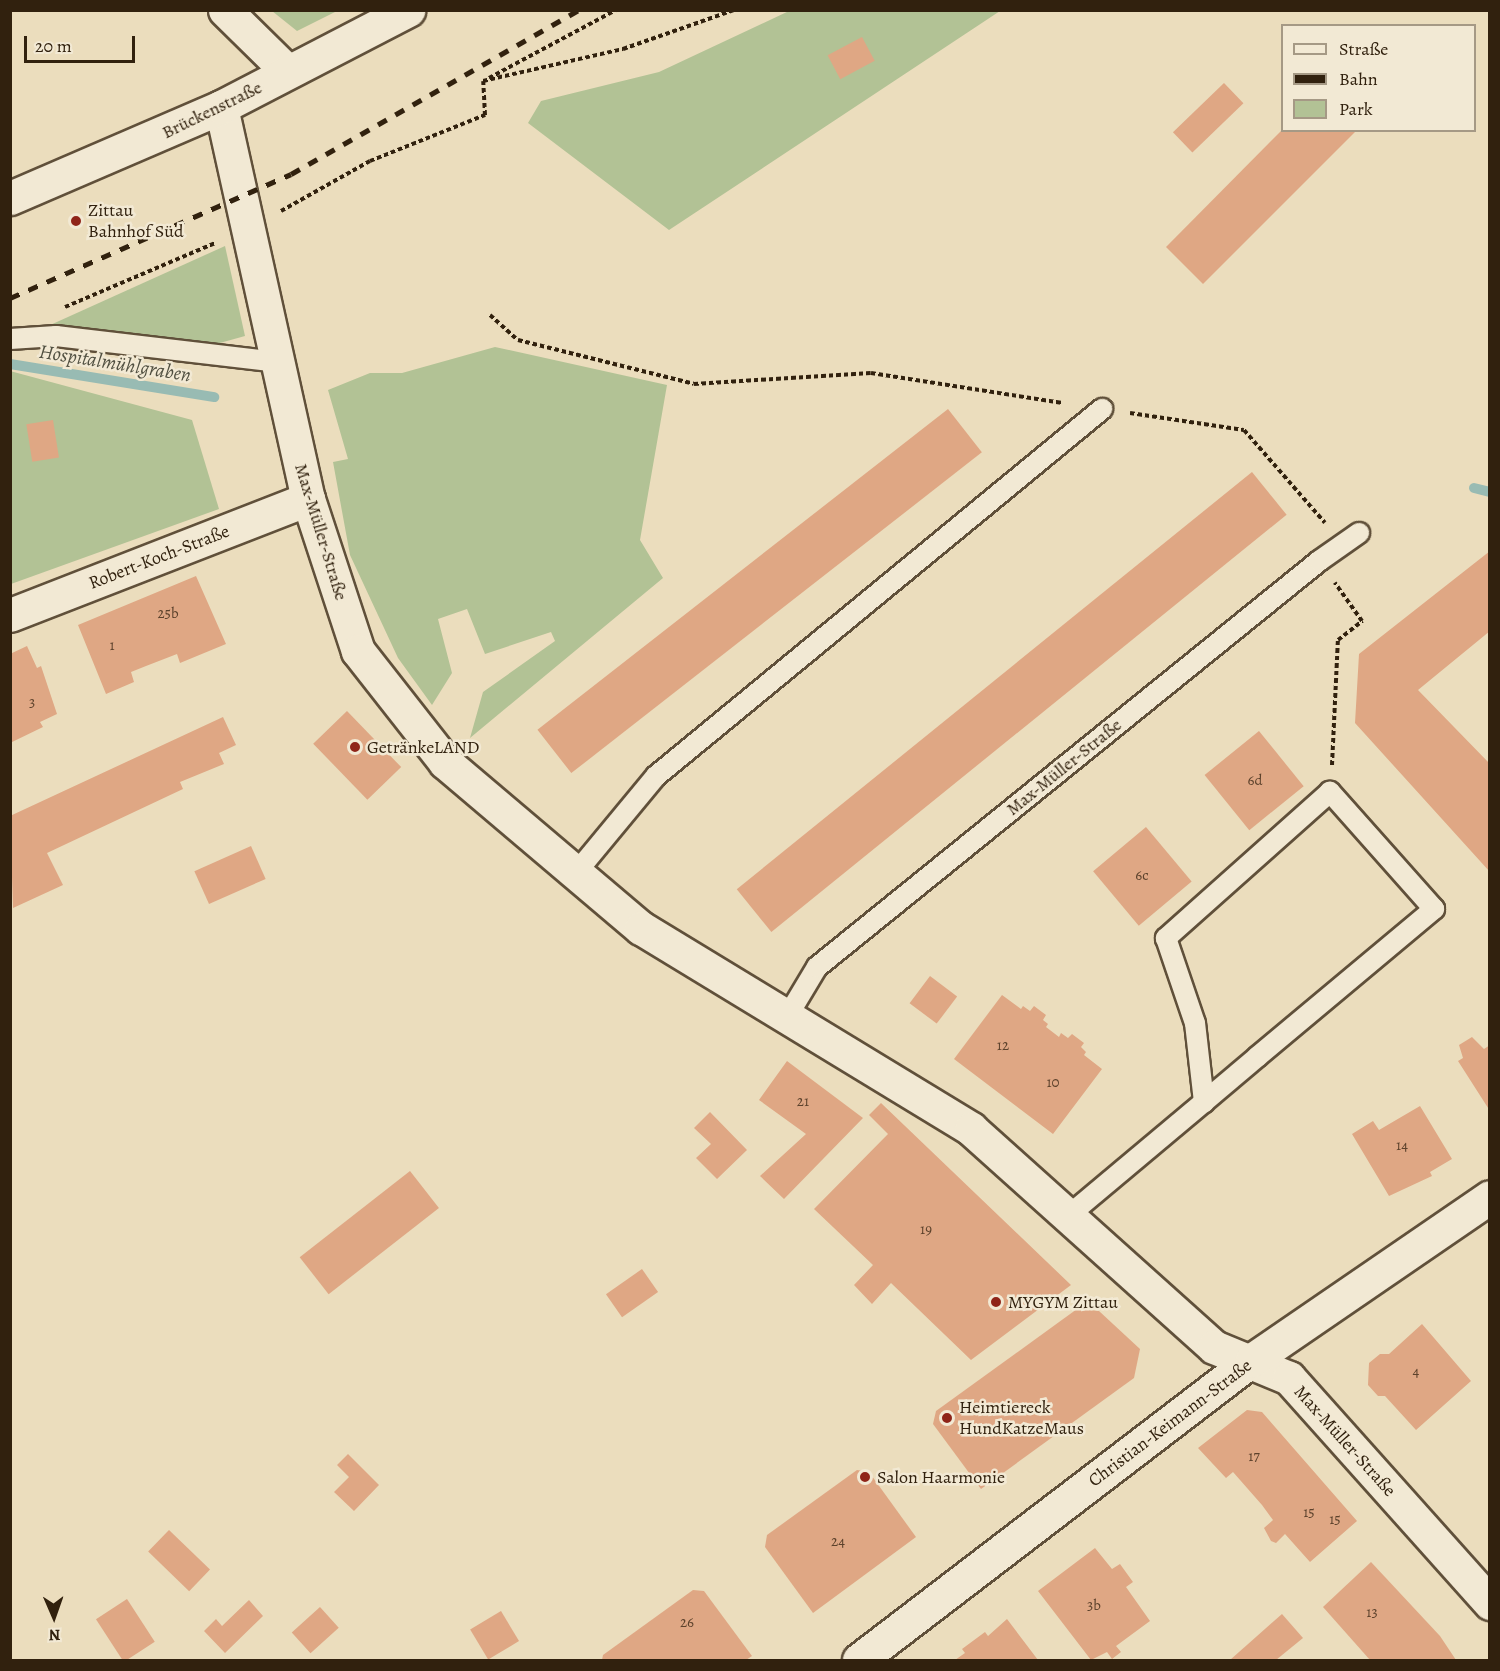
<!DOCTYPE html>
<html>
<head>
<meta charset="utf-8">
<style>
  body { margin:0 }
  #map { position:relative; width:1500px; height:1671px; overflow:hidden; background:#ebddbd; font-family:Alegreya,serif }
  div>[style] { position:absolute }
  .green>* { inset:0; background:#b2c295 }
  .stream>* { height:10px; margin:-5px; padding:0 5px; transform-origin:5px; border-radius:5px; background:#98bbb3 }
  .building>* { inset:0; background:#dfa784; transform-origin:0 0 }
  .path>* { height:4px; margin-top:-2px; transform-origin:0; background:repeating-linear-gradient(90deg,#31210e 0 4.5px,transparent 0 7.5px) }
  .roads { filter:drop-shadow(2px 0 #60503a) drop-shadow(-2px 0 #60503a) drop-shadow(0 2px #60503a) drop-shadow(0 -2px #60503a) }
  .lane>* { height:20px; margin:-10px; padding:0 10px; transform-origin:10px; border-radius:10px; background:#f2e9d4 }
  .street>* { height:33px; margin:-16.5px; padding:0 16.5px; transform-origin:16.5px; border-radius:16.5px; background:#f2e9d4 }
  .rail>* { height:4.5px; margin-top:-2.25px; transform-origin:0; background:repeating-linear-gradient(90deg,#31210e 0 10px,transparent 0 20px) }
  .dots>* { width:16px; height:16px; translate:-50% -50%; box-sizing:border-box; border:3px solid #f2e9d4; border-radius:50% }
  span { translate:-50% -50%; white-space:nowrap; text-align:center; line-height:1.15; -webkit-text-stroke:5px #f2e9d4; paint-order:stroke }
  .number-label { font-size:15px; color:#5c422c }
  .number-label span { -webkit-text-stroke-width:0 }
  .street-label { font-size:18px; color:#31210e }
  .poi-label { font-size:18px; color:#31210e }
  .left { translate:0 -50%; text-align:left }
  .water-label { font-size:20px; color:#504f40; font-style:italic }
  .frame { position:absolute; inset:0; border:12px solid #31210e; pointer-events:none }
  .legend { position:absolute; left:1281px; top:24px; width:195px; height:108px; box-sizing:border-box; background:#f2e9d4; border:2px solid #a59985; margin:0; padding:8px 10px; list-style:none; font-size:18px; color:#31210e }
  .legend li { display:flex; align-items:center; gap:12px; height:30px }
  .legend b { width:30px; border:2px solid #a59985 }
  .north { position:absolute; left:24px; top:1587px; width:60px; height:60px; -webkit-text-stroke:4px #f2e9d4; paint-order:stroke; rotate:178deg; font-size:16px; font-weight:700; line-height:24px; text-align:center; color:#31210e }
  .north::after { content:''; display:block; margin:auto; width:21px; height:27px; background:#31210e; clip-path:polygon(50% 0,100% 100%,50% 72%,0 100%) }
  .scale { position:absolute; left:24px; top:36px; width:111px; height:27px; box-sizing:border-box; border:3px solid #31210e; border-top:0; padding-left:8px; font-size:18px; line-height:21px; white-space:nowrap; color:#31210e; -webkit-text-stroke:4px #f2e9d4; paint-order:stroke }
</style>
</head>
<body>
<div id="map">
  <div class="green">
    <i style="clip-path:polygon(272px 11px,337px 11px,297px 31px)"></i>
    <i style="clip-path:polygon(789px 11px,1000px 11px,669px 230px,528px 123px,541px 101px,659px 72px)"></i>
    <i style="clip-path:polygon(225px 246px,245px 336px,209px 346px,48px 326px)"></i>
    <i style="clip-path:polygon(495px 347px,667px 385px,640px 540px,663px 578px,470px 738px,483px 692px,555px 641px,551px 632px,485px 654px,467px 609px,438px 619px,452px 673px,432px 705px,398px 658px,350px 555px,333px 462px,348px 459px,328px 390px,370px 373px,402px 373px)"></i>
    <i style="clip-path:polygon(10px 371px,192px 420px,219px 509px,11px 584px)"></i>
  </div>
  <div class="stream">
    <i style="left:10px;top:364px;width:207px;rotate:9.2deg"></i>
    <i style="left:1474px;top:488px;width:16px;rotate:14deg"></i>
  </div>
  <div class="building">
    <i style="left:862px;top:37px;width:27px;height:39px;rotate:62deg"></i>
    <i style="left:1224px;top:83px;width:28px;height:71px;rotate:46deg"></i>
    <i style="clip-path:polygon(1282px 130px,1357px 130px,1203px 284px,1166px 247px)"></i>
    <i style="left:948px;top:409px;width:55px;height:521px;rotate:52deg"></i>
    <i style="left:53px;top:420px;width:38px;height:27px;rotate:81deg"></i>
    <i style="left:1252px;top:472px;width:55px;height:663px;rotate:51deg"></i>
    <i style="clip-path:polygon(1490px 551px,1490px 631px,1418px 690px,1490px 764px,1490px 872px,1355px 723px,1359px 654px)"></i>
    <i style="clip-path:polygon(196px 576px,226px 644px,180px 663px,177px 654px,146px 666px,131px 672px,134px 682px,106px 694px,78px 625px)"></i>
    <i style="clip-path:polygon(27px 646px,37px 668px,41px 666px,57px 714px,40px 722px,43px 727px,10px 743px,10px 654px)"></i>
    <i style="left:347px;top:711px;width:78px;height:47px;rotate:46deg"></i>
    <i style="clip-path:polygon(223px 717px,236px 745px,219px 753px,224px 764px,180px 782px,183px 789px,47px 853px,63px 885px,13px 908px,10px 816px)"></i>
    <i style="left:1259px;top:731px;width:71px;height:70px;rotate:51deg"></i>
    <i style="left:1146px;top:827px;width:71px;height:69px;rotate:50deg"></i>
    <i style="left:251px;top:846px;width:36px;height:62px;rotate:66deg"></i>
    <i style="left:930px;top:976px;width:34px;height:34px;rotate:37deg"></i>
    <i style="clip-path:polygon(1002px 995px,1021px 1009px,1023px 1006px,1030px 1011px,1034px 1006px,1046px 1015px,1043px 1020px,1048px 1024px,1046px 1027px,1059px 1037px,1061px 1033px,1068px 1038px,1072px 1034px,1084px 1043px,1081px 1047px,1086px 1052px,1084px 1055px,1102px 1069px,1053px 1134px,954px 1059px)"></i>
    <i style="clip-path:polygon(1472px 1037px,1484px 1049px,1490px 1045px,1490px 1111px,1458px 1061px,1463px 1058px,1459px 1045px)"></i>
    <i style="clip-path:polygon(787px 1061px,863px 1118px,784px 1199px,760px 1176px,806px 1134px,759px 1100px)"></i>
    <i style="clip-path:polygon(881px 1103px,1071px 1285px,971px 1360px,891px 1283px,872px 1304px,854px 1285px,873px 1265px,814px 1209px,888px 1134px,869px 1115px)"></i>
    <i style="clip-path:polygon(1420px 1106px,1452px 1159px,1430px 1172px,1432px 1176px,1389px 1196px,1352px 1134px,1373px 1121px,1379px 1130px)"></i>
    <i style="clip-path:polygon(710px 1112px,747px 1150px,717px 1179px,696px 1158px,711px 1144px,694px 1128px)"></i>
    <i style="left:410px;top:1171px;width:47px;height:140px;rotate:52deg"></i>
    <i style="left:642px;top:1269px;width:28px;height:44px;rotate:55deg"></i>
    <i style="clip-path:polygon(1077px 1309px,1099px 1311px,1140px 1349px,1134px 1378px,981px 1489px,933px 1424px,936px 1411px)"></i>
    <i style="clip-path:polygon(1422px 1324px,1471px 1381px,1416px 1430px,1385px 1396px,1378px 1396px,1368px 1385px,1369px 1363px,1380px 1354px,1389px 1354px)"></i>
    <i style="clip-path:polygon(1247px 1410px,1262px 1412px,1357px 1521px,1310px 1562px,1285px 1534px,1276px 1543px,1271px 1541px,1264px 1528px,1273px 1520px,1262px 1505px,1233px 1472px,1226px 1478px,1198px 1448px)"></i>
    <i style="clip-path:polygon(348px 1454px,379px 1485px,354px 1511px,334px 1492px,349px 1477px,337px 1465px)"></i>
    <i style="clip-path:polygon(857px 1470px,869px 1472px,916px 1537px,813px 1613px,765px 1547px,767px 1535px)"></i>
    <i style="left:169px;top:1530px;width:57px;height:30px;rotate:44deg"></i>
    <i style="clip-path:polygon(1095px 1548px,1112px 1569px,1120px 1564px,1133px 1582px,1126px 1587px,1150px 1621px,1116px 1646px,1121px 1652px,1112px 1659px,1107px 1652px,1091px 1660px,1038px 1591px)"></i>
    <i style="clip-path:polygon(1371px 1562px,1440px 1636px,1456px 1660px,1370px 1660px,1323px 1607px)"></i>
    <i style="clip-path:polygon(693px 1590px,704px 1591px,752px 1656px,746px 1660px,602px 1660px,603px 1655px)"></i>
    <i style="left:127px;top:1599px;width:51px;height:37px;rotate:57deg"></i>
    <i style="clip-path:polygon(249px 1600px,263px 1616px,225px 1653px,204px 1631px,216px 1619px,222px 1626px)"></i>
    <i style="left:320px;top:1607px;width:28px;height:38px;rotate:48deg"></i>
    <i style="left:501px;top:1611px;width:35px;height:36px;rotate:59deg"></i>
    <i style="clip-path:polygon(1282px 1614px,1303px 1638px,1276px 1660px,1230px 1660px)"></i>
    <i style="clip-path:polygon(1007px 1619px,1038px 1660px,955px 1660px,965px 1653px,962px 1649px,985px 1632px,988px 1636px)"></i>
  </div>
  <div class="path">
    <i style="left:489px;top:78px;width:144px;rotate:-28.2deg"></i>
    <i style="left:483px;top:81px;width:144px;rotate:-12.9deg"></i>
    <i style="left:623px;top:49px;width:118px;rotate:-19.4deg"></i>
    <i style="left:281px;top:211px;width:102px;rotate:-29.3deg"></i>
    <i style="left:370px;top:161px;width:124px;rotate:-21.8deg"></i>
    <i style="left:485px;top:115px;width:34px;rotate:-93deg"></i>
    <i style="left:65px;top:307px;width:163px;rotate:-23.1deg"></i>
    <i style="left:490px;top:315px;width:38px;rotate:42deg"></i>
    <i style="left:518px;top:340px;width:181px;rotate:14deg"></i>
    <i style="left:694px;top:384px;width:177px;rotate:-3.6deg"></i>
    <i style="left:871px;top:373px;width:194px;rotate:8.9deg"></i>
    <i style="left:1130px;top:413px;width:115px;rotate:8.5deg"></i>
    <i style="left:1244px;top:430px;width:123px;rotate:48.9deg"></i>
    <i style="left:1332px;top:765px;width:125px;rotate:-87.3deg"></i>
    <i style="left:1338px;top:640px;width:31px;rotate:-38deg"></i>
    <i style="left:1362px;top:621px;width:47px;rotate:-125.4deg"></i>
  </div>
  <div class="roads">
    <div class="lane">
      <i style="left:10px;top:339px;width:46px;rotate:-3.7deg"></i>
      <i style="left:56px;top:336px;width:222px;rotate:6.7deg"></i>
      <i style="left:575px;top:874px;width:127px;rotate:-50.4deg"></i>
      <i style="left:656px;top:776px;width:578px;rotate:-39.45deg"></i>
      <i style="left:787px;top:1017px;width:58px;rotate:-59deg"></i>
      <i style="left:817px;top:967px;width:646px;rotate:-38.96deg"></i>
      <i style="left:1319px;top:561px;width:49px;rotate:-35deg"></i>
      <i style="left:1068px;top:1216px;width:177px;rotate:-40deg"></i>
      <i style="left:1204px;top:1102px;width:70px;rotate:-40.3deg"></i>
      <i style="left:1257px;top:1057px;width:231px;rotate:-39.9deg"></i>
      <i style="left:1434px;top:909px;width:157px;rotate:-131.6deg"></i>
      <i style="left:1330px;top:792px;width:220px;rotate:138.3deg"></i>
      <i style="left:1166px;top:938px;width:90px;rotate:71.2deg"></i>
      <i style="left:1195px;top:1023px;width:80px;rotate:83.5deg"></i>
    </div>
    <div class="street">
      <i style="left:225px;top:10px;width:88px;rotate:44.5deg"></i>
      <i style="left:221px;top:107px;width:402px;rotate:77.5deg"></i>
      <i style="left:308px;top:499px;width:160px;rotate:71.8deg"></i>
      <i style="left:358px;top:651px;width:141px;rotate:51.9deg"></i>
      <i style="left:445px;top:762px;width:257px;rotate:40.3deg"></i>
      <i style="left:641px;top:928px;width:386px;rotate:31.3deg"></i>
      <i style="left:971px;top:1129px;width:326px;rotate:41.9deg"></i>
      <i style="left:1214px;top:1347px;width:81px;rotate:22.5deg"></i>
      <i style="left:1289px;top:1378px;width:302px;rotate:48.2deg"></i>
      <i style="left:10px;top:198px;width:230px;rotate:-23.3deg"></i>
      <i style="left:221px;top:107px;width:211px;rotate:-27.4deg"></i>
      <i style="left:10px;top:615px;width:320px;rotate:-21.3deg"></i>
      <i style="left:859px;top:1660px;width:494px;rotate:-37.4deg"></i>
      <i style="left:1252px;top:1360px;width:288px;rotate:-34.4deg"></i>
    </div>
  </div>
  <div class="rail">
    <i style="left:10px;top:298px;width:307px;rotate:-23.8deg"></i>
    <i style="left:291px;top:174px;width:331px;rotate:-29.7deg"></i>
  </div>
  <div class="dots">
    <i style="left:76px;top:221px;background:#8f2418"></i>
    <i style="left:355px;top:747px;background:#8f2418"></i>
    <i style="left:996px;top:1302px;background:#8f2418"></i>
    <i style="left:947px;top:1418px;background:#8f2418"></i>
    <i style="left:865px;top:1477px;background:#8f2418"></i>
  </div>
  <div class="number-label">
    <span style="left:168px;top:614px">25b</span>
    <span style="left:112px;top:646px">1</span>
    <span style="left:32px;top:703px">3</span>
    <span style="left:1255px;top:781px">6d</span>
    <span style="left:1142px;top:876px">6c</span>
    <span style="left:1003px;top:1046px">12</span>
    <span style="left:1053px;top:1083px">10</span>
    <span style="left:803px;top:1102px">21</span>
    <span style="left:1402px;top:1146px">14</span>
    <span style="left:926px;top:1230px">19</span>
    <span style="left:1416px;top:1372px">4</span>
    <span style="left:1254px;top:1457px">17</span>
    <span style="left:1309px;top:1513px">15</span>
    <span style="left:1335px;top:1520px">15</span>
    <span style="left:838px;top:1542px">24</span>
    <span style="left:1094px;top:1606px">3b</span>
    <span style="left:1372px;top:1613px">13</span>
    <span style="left:687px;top:1623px">26</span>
  </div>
  <div class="street-label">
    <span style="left:212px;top:110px;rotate:-26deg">Brückenstraße</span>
    <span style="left:321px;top:532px;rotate:73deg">Max-Müller-Straße</span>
    <span style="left:159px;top:557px;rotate:-21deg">Robert-Koch-Straße</span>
    <span style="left:1064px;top:767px;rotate:-39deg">Max-Müller-Straße</span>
    <span style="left:1170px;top:1423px;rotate:-37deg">Christian-Keimann-Straße</span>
    <span style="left:1345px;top:1441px;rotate:48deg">Max-Müller-Straße</span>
  </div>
  <div class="poi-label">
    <span class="left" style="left:88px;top:221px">Zittau<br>Bahnhof Süd</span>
    <span class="left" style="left:367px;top:747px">GetränkeLAND</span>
    <span class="left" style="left:1008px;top:1302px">MYGYM Zittau</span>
    <span class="left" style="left:959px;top:1418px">Heimtiereck<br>HundKatzeMaus</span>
    <span class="left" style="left:877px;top:1477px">Salon Haarmonie</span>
  </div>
  <div class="water-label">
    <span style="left:115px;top:363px;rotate:9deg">Hospitalmühlgraben</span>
  </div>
  <div class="frame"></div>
  <ul class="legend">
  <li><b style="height:8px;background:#f2e9d4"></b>Straße</li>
  <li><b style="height:8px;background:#31210e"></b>Bahn</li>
  <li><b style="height:16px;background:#b2c295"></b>Park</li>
  </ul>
  <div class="north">N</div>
  <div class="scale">20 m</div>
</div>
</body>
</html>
